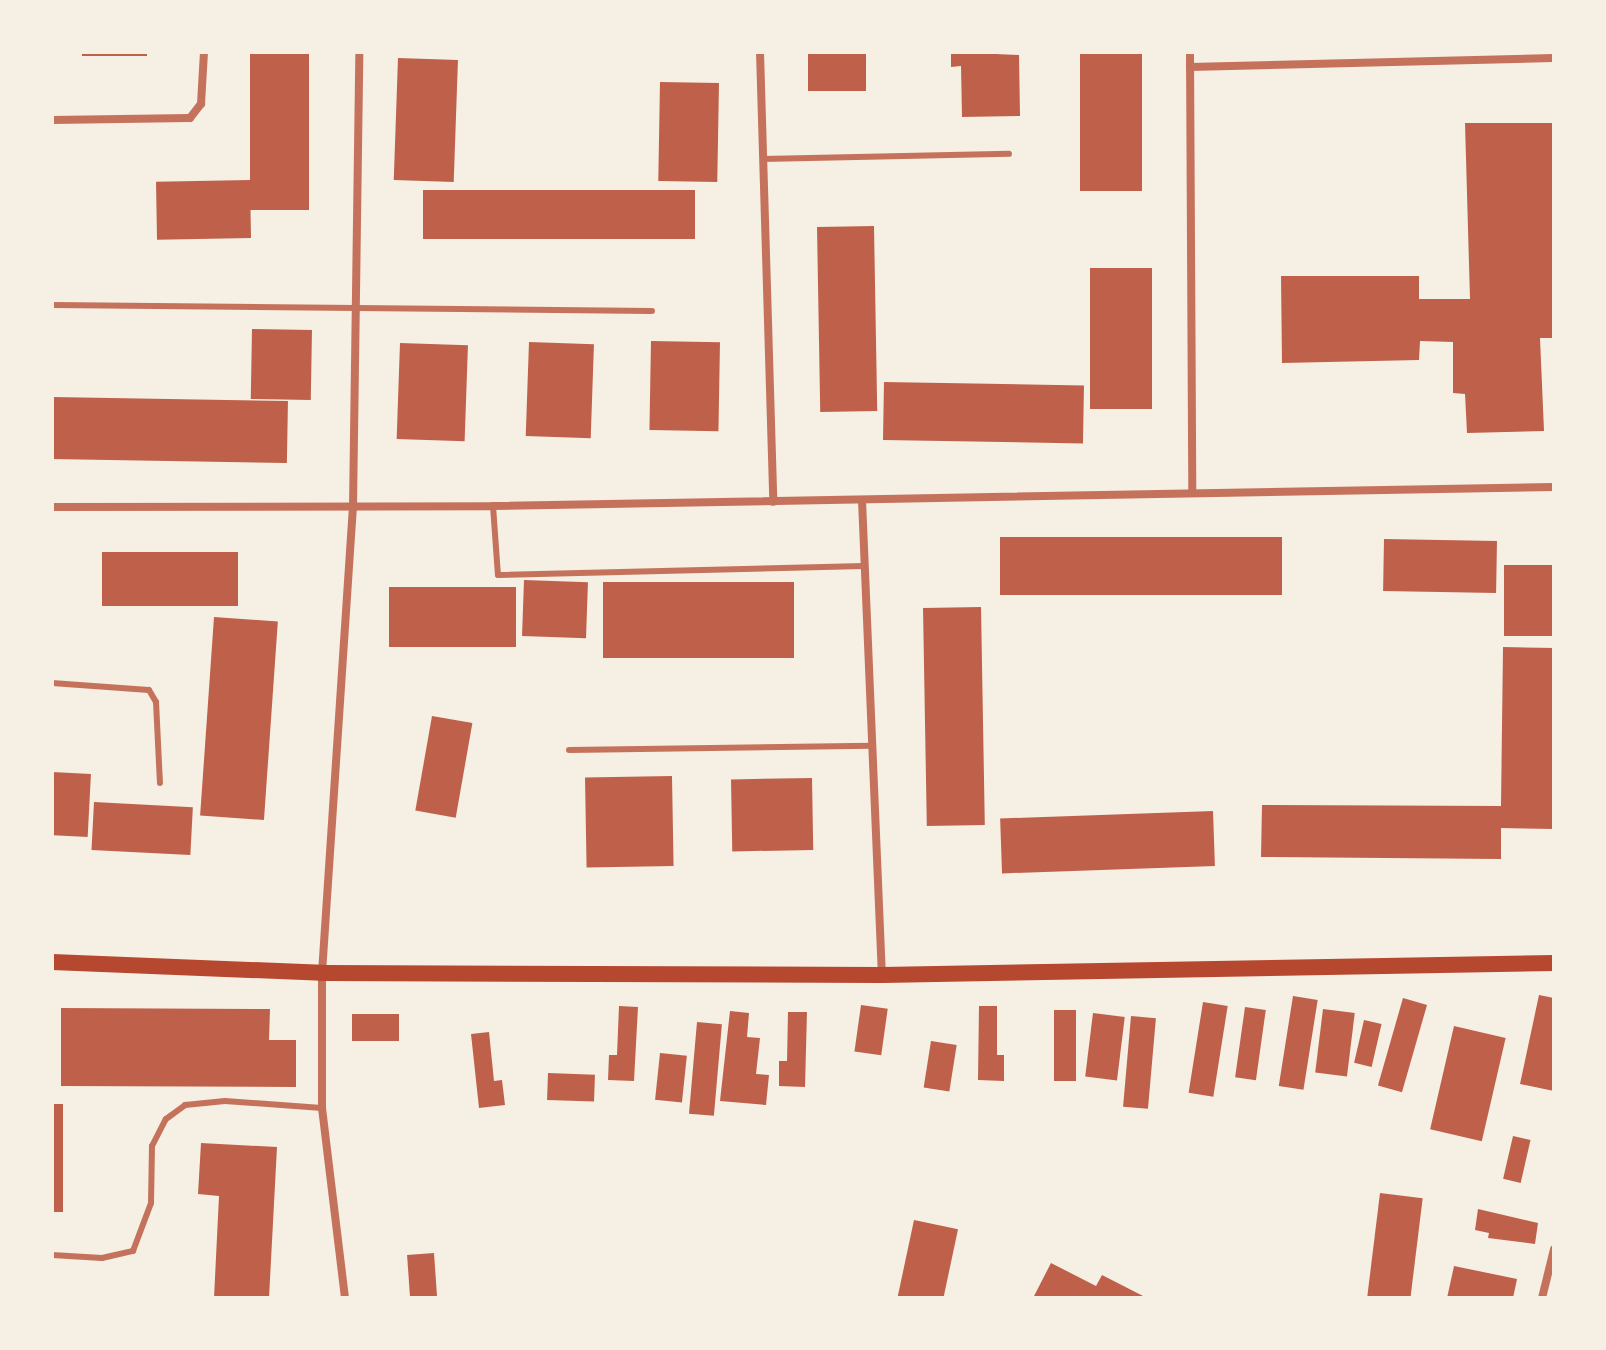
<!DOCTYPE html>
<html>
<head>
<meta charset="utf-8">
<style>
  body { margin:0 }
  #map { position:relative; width:1606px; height:1350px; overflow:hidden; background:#f6efe4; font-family:Barlow,sans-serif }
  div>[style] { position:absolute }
  .building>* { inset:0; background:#bf614a; transform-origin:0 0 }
  .service>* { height:6px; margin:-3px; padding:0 3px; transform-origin:3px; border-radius:3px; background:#c5725c }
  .minor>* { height:8px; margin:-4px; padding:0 4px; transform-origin:4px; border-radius:4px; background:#c5725c }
  .secondary>* { height:16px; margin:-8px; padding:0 8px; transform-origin:8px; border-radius:8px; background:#b5482f }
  span { translate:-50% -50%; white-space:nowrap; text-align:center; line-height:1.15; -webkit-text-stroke:6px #f6efe4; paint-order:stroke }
  .frame { position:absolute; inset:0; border:54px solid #f6efe4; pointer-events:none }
</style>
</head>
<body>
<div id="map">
  <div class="building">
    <i style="left:82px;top:52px;width:65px;height:4px"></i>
    <i style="left:250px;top:52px;width:59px;height:158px"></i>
    <i style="left:808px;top:52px;width:58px;height:39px"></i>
    <i style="clip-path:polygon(951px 52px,1019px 55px,1020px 116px,962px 117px,961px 66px,951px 67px)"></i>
    <i style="left:1080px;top:52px;width:62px;height:139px"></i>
    <i style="left:398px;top:58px;width:60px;height:122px;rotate:2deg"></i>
    <i style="left:660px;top:82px;width:59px;height:99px;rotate:1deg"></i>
    <i style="clip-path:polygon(1465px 123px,1554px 123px,1554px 338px,1540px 338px,1544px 431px,1467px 433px,1465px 394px,1453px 393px,1453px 342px,1420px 341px,1419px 360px,1282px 363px,1281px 276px,1419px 276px,1419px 299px,1470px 299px)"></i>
    <i style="left:250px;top:180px;width:58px;height:94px;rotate:89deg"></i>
    <i style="left:423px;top:190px;width:272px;height:49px"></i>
    <i style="left:874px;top:226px;width:185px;height:57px;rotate:89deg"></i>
    <i style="left:1090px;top:268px;width:62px;height:141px"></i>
    <i style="left:252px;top:329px;width:60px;height:70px;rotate:1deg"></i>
    <i style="left:651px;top:341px;width:69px;height:89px;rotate:1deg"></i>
    <i style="left:529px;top:342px;width:65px;height:94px;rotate:2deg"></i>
    <i style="left:400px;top:343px;width:68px;height:96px;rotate:2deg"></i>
    <i style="left:884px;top:382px;width:200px;height:58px;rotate:1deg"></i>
    <i style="left:52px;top:397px;width:236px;height:62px;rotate:1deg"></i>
    <i style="left:1000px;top:537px;width:282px;height:58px"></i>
    <i style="left:1384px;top:539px;width:113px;height:52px;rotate:1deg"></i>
    <i style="left:102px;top:552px;width:136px;height:54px"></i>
    <i style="left:1504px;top:565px;width:50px;height:71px"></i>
    <i style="left:524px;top:580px;width:64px;height:56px;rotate:2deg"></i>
    <i style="left:603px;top:582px;width:191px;height:76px"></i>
    <i style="left:389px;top:587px;width:127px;height:60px"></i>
    <i style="left:981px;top:607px;width:218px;height:58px;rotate:89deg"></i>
    <i style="left:214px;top:617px;width:64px;height:199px;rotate:4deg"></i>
    <i style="clip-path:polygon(1503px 647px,1554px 648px,1554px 829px,1501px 828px,1501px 859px,1261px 857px,1262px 805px,1501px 806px)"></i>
    <i style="left:432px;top:716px;width:41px;height:96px;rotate:10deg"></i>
    <i style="left:52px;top:772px;width:39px;height:63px;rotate:3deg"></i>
    <i style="left:672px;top:776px;width:90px;height:87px;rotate:89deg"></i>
    <i style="left:812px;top:778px;width:72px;height:81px;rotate:89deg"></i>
    <i style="left:94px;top:802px;width:99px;height:48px;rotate:3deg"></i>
    <i style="left:1213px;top:811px;width:55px;height:213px;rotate:88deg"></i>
    <i style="clip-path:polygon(1539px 995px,1554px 998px,1554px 1091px,1520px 1084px)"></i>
    <i style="left:1293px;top:996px;width:25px;height:91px;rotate:9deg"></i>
    <i style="left:1403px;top:998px;width:25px;height:91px;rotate:16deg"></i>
    <i style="left:1203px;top:1002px;width:25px;height:92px;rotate:9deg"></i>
    <i style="left:861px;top:1005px;width:27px;height:47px;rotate:8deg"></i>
    <i style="clip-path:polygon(619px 1006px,638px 1007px,634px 1081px,608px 1080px,609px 1055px,617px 1055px)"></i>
    <i style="clip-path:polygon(979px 1006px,997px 1006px,997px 1055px,1004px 1055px,1004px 1081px,978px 1080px)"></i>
    <i style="left:1245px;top:1007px;width:21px;height:71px;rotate:8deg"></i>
    <i style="clip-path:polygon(61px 1008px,270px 1009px,269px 1040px,296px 1040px,296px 1087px,61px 1086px)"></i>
    <i style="left:1323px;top:1009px;width:32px;height:64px;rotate:7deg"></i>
    <i style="left:1054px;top:1010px;width:22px;height:71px"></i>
    <i style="clip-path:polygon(730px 1011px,749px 1013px,747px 1037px,760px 1038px,756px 1074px,769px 1075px,766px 1105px,720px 1101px)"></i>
    <i style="clip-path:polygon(788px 1012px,807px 1012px,805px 1087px,779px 1086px,779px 1061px,787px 1061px)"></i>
    <i style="left:1093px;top:1013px;width:32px;height:64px;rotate:7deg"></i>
    <i style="left:352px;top:1014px;width:47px;height:27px"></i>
    <i style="left:1131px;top:1016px;width:25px;height:91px;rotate:5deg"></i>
    <i style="left:1364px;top:1020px;width:18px;height:44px;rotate:13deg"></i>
    <i style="left:697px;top:1022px;width:25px;height:92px;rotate:5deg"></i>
    <i style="left:1454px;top:1026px;width:53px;height:106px;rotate:13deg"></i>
    <i style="clip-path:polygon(489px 1032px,494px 1081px,502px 1080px,505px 1105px,479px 1108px,471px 1034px)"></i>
    <i style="left:931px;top:1041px;width:26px;height:47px;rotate:9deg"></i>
    <i style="left:660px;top:1053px;width:27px;height:47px;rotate:6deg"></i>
    <i style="left:548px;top:1073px;width:47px;height:27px;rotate:2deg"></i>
    <i style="left:52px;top:1104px;width:11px;height:108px"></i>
    <i style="left:1513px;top:1136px;width:18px;height:44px;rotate:13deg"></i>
    <i style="clip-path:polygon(201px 1143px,277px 1147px,269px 1298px,214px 1298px,219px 1196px,198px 1194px)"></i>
    <i style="left:1380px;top:1193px;width:43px;height:106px;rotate:7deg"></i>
    <i style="clip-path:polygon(1478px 1209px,1538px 1223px,1535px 1244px,1488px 1238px,1489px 1233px,1475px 1230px)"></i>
    <i style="left:914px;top:1220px;width:45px;height:80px;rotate:12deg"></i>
    <i style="left:434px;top:1253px;width:45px;height:27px;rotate:86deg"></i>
    <i style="clip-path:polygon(1051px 1263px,1096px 1286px,1102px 1275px,1147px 1298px,1033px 1298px)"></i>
    <i style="clip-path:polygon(1454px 1266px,1517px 1279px,1513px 1298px,1447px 1298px)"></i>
  </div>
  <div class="service">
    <i style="left:763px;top:159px;width:246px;rotate:-1.2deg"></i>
    <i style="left:52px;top:305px;width:600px;rotate:0.57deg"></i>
    <i style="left:493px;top:506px;width:69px;rotate:85.9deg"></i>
    <i style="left:498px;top:575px;width:366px;rotate:-1.4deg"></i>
    <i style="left:52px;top:683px;width:97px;rotate:4.1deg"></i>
    <i style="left:149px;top:690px;width:14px;rotate:60deg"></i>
    <i style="left:156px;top:702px;width:81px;rotate:87.2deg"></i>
    <i style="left:569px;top:750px;width:303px;rotate:-0.8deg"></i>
    <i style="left:52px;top:1255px;width:50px;rotate:3.4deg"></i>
    <i style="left:102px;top:1258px;width:32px;rotate:-13deg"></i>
    <i style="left:133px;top:1251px;width:51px;rotate:-69.4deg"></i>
    <i style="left:151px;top:1203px;width:57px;rotate:-89deg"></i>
    <i style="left:152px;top:1146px;width:30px;rotate:-63deg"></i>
    <i style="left:166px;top:1119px;width:24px;rotate:-36deg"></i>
    <i style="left:185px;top:1105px;width:40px;rotate:-5.7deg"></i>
    <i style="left:225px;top:1101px;width:97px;rotate:4.1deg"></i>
  </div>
  <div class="minor">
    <i style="left:760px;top:52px;width:450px;rotate:88.3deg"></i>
    <i style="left:1190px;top:52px;width:441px;rotate:89.7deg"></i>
    <i style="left:1190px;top:67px;width:364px;rotate:-1.4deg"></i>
    <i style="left:52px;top:120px;width:138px;rotate:-0.8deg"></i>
    <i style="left:190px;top:118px;width:18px;rotate:-52deg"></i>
    <i style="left:201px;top:104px;width:52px;rotate:-86.7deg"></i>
    <i style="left:862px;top:500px;width:474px;rotate:87.6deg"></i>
    <i style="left:52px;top:507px;width:441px;rotate:-0.1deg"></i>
    <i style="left:493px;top:506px;width:1061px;rotate:-1.03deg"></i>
    <i style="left:345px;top:1298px;width:191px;rotate:-96.9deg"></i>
    <i style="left:322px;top:1108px;width:135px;rotate:-90deg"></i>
    <i style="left:322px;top:973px;width:466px;rotate:-86.2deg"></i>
    <i style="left:353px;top:508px;width:456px;rotate:-89.2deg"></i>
    <i style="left:1542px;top:1298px;width:50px;rotate:-76.2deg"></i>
  </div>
  <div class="secondary">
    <i style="left:52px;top:962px;width:270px;rotate:2.3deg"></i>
    <i style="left:322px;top:973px;width:560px;rotate:0.2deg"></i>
    <i style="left:882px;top:975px;width:672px;rotate:-1.02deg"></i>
  </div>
  <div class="frame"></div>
</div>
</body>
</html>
